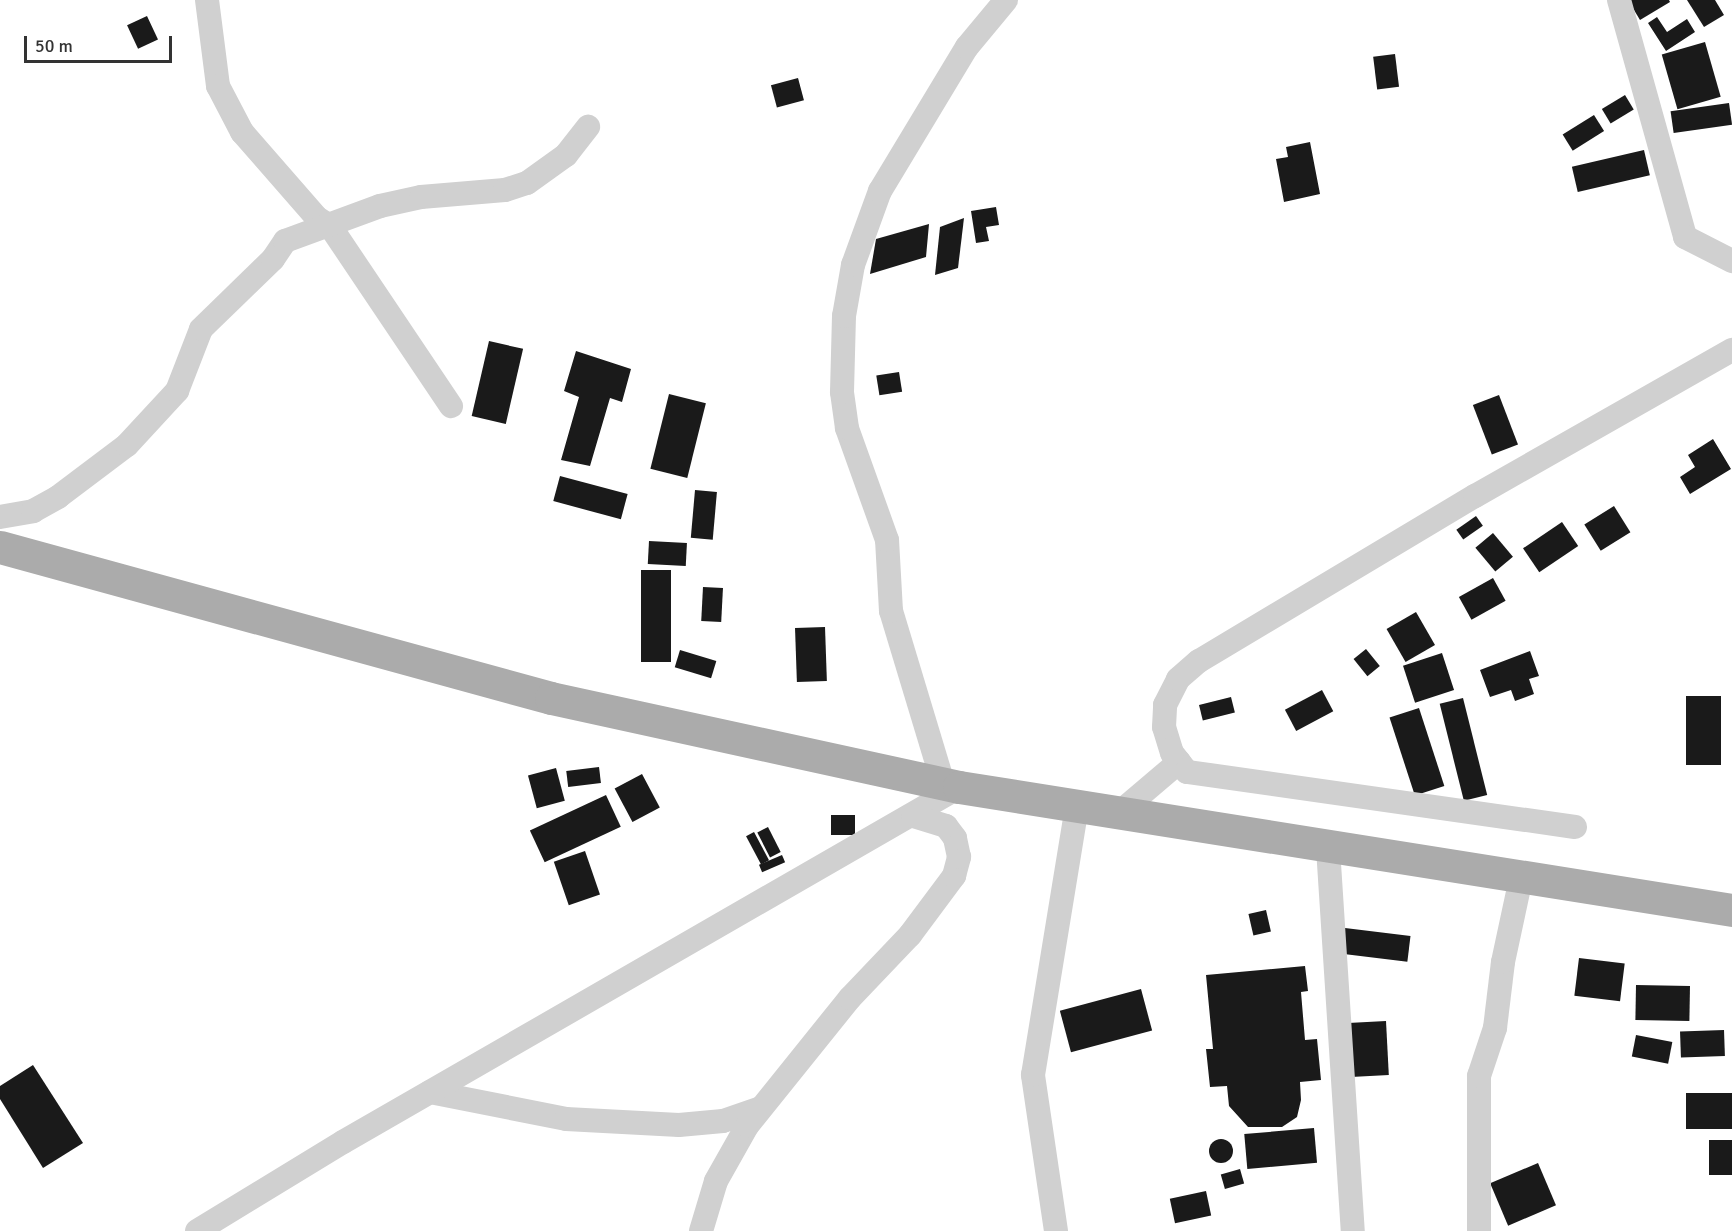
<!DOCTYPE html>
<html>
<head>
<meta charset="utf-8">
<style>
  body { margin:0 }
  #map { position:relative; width:1732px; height:1231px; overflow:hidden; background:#fff; font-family:Signika,sans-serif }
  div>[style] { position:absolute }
  .building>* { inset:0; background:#1a1a1a; transform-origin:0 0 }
  .round { border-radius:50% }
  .street>* { height:24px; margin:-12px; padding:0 12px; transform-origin:12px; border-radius:12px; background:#d0d0d0 }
  .primary>* { height:33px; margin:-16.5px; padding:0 16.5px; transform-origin:16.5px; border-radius:16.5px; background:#ababab }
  span { translate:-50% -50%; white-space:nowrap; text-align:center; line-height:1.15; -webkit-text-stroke:6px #fff; paint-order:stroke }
  .scale { position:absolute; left:24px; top:36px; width:148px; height:27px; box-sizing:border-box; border:3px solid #333; border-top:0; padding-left:8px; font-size:18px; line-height:21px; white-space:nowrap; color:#333; -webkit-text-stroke:4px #fff; paint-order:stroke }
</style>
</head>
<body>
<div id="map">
  <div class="building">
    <i style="clip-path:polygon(1628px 0,1669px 0,1670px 2px,1640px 20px)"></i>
    <i style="clip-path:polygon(1687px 0,1715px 0,1724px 15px,1704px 27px)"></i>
    <i style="left:147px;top:16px;width:26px;height:22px;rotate:65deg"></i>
    <i style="clip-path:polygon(1657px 17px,1667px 32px,1687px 19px,1695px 32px,1666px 51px,1648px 23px)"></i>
    <i style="left:1705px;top:42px;width:57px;height:45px;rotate:74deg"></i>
    <i style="left:1395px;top:54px;width:33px;height:22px;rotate:83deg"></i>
    <i style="left:798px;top:78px;width:23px;height:28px;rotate:75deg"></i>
    <i style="left:1625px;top:95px;width:17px;height:27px;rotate:59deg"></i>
    <i style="left:1729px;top:103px;width:22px;height:59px;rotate:82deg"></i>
    <i style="left:1594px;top:115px;width:19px;height:37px;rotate:58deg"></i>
    <i style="clip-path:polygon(1310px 142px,1320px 194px,1284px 202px,1276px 159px,1288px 157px,1286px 147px)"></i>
    <i style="left:1644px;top:150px;width:26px;height:74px;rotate:77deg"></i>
    <i style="clip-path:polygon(996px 207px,999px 225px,986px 227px,989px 241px,976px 243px,971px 211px)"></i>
    <i style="clip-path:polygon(964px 218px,958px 268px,935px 275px,940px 227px)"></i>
    <i style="clip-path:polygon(929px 224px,926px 257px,870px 274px,876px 239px)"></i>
    <i style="left:489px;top:341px;width:35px;height:77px;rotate:13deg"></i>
    <i style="clip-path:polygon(576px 351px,631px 369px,622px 402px,610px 398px,590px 466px,561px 460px,579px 397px,564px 391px)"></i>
    <i style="left:899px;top:372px;width:20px;height:23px;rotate:81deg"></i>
    <i style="left:669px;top:394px;width:38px;height:77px;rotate:14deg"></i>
    <i style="left:1499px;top:395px;width:53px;height:28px;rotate:69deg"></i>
    <i style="clip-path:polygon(1713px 439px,1731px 469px,1690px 494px,1680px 477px,1695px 467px,1688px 455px)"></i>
    <i style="left:560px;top:476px;width:70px;height:26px;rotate:15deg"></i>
    <i style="left:695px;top:490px;width:22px;height:48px;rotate:5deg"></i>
    <i style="left:1614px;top:506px;width:31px;height:35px;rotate:58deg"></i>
    <i style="left:1476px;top:516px;width:12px;height:24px;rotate:55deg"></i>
    <i style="left:1562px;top:522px;width:29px;height:47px;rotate:56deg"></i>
    <i style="left:1493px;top:533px;width:31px;height:23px;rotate:50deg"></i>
    <i style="left:649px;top:541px;width:38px;height:23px;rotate:3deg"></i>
    <i style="left:641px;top:570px;width:30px;height:92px"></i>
    <i style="left:1493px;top:578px;width:26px;height:39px;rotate:61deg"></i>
    <i style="left:703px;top:587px;width:20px;height:34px;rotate:3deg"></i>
    <i style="left:1416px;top:612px;width:38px;height:34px;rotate:60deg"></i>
    <i style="left:825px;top:627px;width:54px;height:30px;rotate:88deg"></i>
    <i style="left:1366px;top:649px;width:22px;height:16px;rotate:51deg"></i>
    <i style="left:680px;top:650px;width:38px;height:18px;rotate:17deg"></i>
    <i style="clip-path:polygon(1530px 651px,1539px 676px,1529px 679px,1534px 694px,1515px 701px,1511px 690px,1490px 697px,1480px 670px)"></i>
    <i style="left:1442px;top:653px;width:39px;height:41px;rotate:72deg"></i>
    <i style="left:1322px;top:690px;width:24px;height:42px;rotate:62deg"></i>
    <i style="left:1686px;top:696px;width:35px;height:69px"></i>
    <i style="left:1231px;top:697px;width:16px;height:33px;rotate:76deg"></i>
    <i style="left:1463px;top:698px;width:100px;height:24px;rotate:76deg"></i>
    <i style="left:1419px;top:708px;width:82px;height:31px;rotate:72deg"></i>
    <i style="left:599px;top:767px;width:16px;height:33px;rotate:83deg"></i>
    <i style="left:556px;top:768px;width:34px;height:29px;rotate:75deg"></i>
    <i style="left:642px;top:774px;width:38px;height:31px;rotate:62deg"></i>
    <i style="left:606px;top:795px;width:35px;height:84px;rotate:65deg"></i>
    <i style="left:831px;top:815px;width:24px;height:20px"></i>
    <i style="left:768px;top:827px;width:28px;height:12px;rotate:63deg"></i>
    <i style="left:754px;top:832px;width:32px;height:9px;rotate:62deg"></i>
    <i style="left:585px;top:851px;width:46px;height:33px;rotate:71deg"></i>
    <i style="left:782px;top:855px;width:8px;height:25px;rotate:67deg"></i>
    <i style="left:1266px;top:910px;width:22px;height:18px;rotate:77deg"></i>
    <i style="left:1345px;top:928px;width:66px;height:26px;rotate:7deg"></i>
    <i style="left:1579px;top:958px;width:46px;height:38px;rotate:7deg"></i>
    <i style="clip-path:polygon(1305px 966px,1308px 991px,1301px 992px,1305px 1040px,1317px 1039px,1321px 1080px,1300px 1082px,1301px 1100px,1297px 1117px,1282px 1127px,1248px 1127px,1229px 1106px,1227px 1086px,1210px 1087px,1206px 1049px,1213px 1049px,1206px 975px)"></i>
    <i style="left:1636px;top:985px;width:54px;height:35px;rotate:1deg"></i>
    <i style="left:1141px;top:989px;width:43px;height:84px;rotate:75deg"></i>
    <i style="left:1386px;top:1021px;width:54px;height:38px;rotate:87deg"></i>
    <i style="left:1724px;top:1030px;width:26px;height:44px;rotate:88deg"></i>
    <i style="left:1636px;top:1035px;width:37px;height:22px;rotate:11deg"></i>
    <i style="clip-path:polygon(33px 1065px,83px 1143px,43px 1168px,0 1099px,0 1086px)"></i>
    <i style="left:1686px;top:1093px;width:46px;height:36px"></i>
    <i style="left:1314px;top:1128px;width:35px;height:70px;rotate:85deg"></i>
    <i class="round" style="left:1209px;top:1139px;width:24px;height:24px"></i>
    <i style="left:1709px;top:1140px;width:23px;height:35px"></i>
    <i style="left:1538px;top:1163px;width:46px;height:52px;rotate:67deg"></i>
    <i style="left:1240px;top:1169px;width:15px;height:20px;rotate:74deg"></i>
    <i style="left:1206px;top:1191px;width:25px;height:37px;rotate:78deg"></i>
  </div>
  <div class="street">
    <i style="left:207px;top:0;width:87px;rotate:82.7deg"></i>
    <i style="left:218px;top:86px;width:52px;rotate:62.4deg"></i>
    <i style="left:242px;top:132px;width:114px;rotate:48.9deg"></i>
    <i style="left:317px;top:218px;width:15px;rotate:32deg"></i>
    <i style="left:330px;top:226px;width:217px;rotate:56.1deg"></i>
    <i style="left:1619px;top:0;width:246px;rotate:74.4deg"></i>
    <i style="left:1685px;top:237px;width:53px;rotate:27.1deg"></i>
    <i style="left:0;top:517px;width:34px;rotate:-10deg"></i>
    <i style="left:33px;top:511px;width:29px;rotate:-29deg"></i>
    <i style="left:58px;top:497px;width:86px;rotate:-37deg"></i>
    <i style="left:127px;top:445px;width:74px;rotate:-47.2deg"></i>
    <i style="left:177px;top:391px;width:66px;rotate:-68.8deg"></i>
    <i style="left:201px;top:329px;width:100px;rotate:-44.2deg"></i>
    <i style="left:273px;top:259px;width:22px;rotate:-56deg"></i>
    <i style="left:285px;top:241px;width:101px;rotate:-20.2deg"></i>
    <i style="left:380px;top:206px;width:42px;rotate:-12.4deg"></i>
    <i style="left:421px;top:197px;width:84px;rotate:-4.8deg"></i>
    <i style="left:505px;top:190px;width:23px;rotate:-18deg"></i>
    <i style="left:527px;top:183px;width:48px;rotate:-35.7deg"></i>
    <i style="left:566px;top:155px;width:36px;rotate:-52deg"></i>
    <i style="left:943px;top:783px;width:180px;rotate:-106.8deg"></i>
    <i style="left:891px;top:611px;width:71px;rotate:-93.2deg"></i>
    <i style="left:887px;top:540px;width:119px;rotate:-109.7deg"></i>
    <i style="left:847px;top:428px;width:36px;rotate:-98deg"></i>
    <i style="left:842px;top:392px;width:76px;rotate:-88.5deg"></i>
    <i style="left:844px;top:316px;width:52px;rotate:-80deg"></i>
    <i style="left:853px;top:265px;width:79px;rotate:-70deg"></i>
    <i style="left:880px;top:191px;width:168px;rotate:-58.9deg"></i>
    <i style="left:967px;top:47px;width:61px;rotate:-50.3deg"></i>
    <i style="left:1119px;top:813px;width:79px;rotate:-40.4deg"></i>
    <i style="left:1575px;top:827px;width:392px;rotate:-171.9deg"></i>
    <i style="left:1187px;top:772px;width:24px;rotate:-128deg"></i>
    <i style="left:1172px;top:753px;width:27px;rotate:-107deg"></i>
    <i style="left:1164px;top:727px;width:22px;rotate:-87deg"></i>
    <i style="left:1165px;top:705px;width:29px;rotate:-63deg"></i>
    <i style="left:1178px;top:679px;width:28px;rotate:-41deg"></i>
    <i style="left:1199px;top:661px;width:322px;rotate:-30.9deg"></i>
    <i style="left:1475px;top:496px;width:296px;rotate:-29.6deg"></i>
    <i style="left:1328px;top:848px;width:384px;rotate:86.3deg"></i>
    <i style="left:430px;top:1092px;width:139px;rotate:11.2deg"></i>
    <i style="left:566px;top:1119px;width:113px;rotate:3deg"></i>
    <i style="left:679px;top:1125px;width:44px;rotate:-5.2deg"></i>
    <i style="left:723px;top:1121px;width:39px;rotate:-19deg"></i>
    <i style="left:197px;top:1231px;width:171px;rotate:-31.4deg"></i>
    <i style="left:343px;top:1142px;width:711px;rotate:-29.95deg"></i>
    <i style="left:701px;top:1231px;width:52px;rotate:-73.3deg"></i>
    <i style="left:716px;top:1181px;width:63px;rotate:-60.6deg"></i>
    <i style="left:747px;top:1126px;width:164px;rotate:-51.2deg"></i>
    <i style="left:850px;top:998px;width:87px;rotate:-46.4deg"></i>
    <i style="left:910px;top:935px;width:74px;rotate:-53.3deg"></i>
    <i style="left:954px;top:876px;width:20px;rotate:-75deg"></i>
    <i style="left:959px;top:857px;width:19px;rotate:-102deg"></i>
    <i style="left:955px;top:838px;width:15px;rotate:-127deg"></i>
    <i style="left:946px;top:826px;width:34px;rotate:-163deg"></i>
    <i style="left:1056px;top:1231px;width:158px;rotate:-98.4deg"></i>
    <i style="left:1033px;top:1075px;width:272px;rotate:-80.7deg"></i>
    <i style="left:1479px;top:1231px;width:155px;rotate:-90deg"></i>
    <i style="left:1479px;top:1076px;width:51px;rotate:-71.6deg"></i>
    <i style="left:1495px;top:1028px;width:66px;rotate:-83.1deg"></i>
    <i style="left:1503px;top:962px;width:86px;rotate:-77.9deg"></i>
  </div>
  <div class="primary">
    <i style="left:0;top:547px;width:571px;rotate:15.33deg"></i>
    <i style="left:551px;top:698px;width:418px;rotate:12.3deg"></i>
    <i style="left:959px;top:787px;width:783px;rotate:9.04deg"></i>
  </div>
  <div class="scale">50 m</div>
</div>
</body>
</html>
